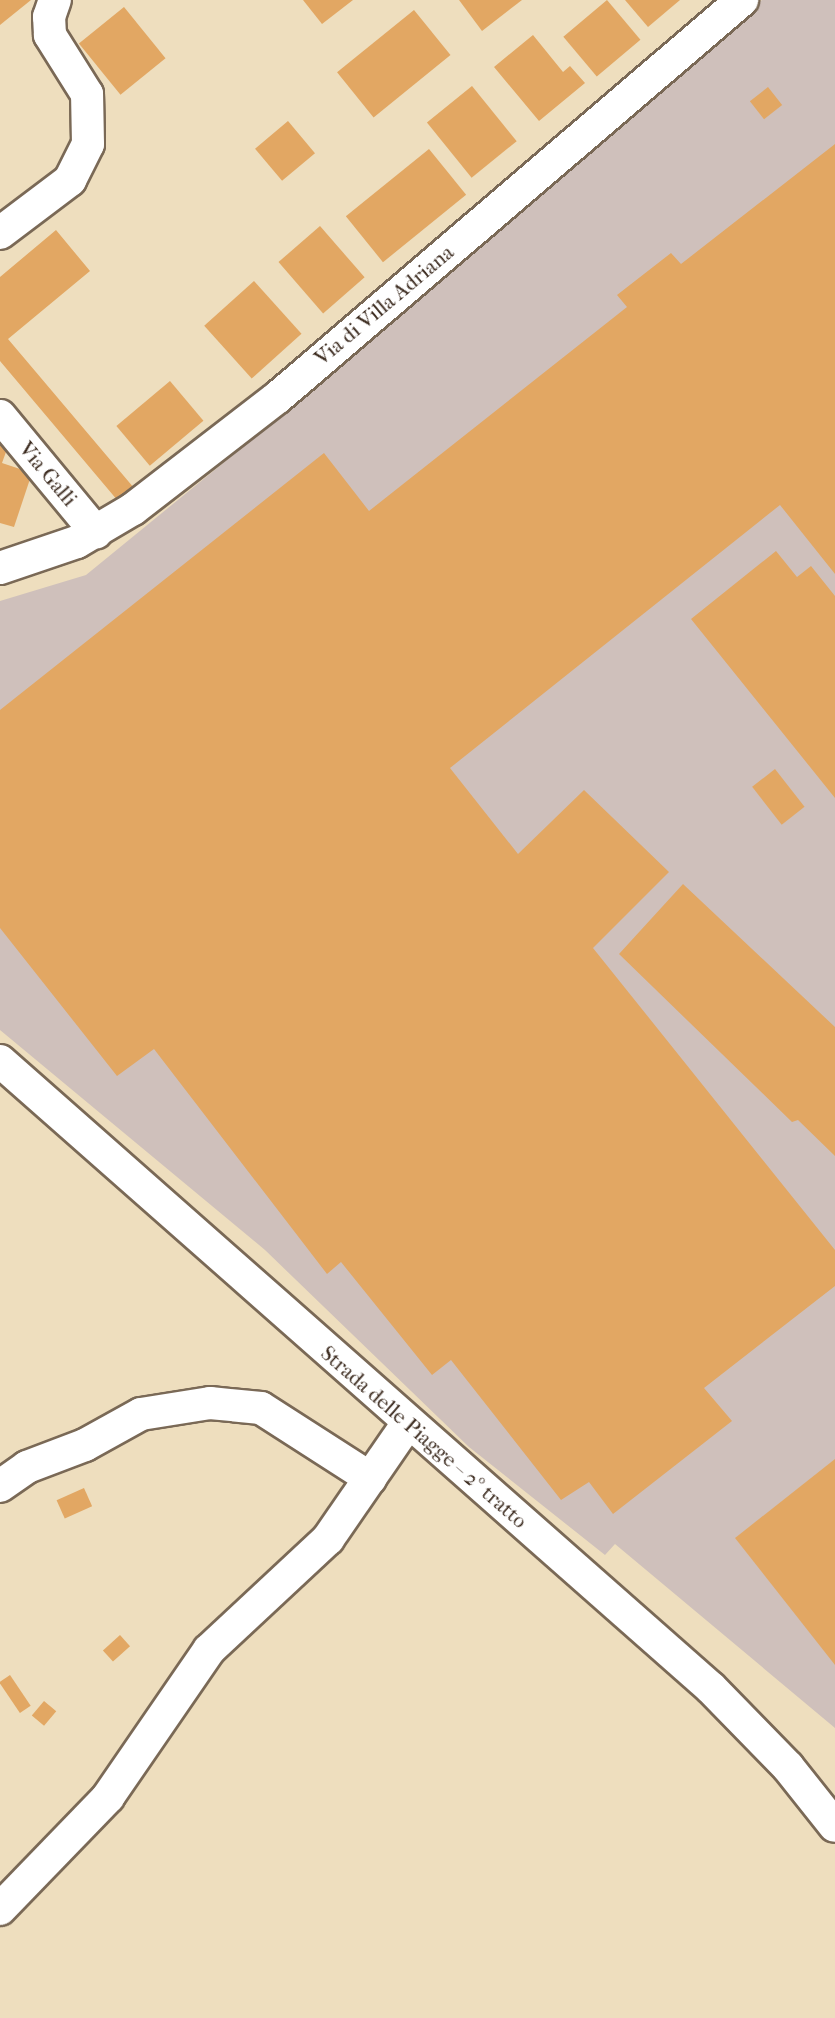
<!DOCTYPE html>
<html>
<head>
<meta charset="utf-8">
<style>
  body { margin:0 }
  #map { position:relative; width:835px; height:2018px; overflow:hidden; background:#eedebe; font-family:"IM FELL French Canon",serif }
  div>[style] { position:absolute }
  .industrial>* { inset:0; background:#cfc0bb }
  .building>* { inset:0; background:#e2a763; transform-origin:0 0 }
  .roads { filter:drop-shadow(2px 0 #7a6956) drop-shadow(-2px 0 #7a6956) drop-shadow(0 2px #7a6956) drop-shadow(0 -2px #7a6956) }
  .minor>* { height:32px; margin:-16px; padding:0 16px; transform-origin:16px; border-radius:16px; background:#fff }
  span { translate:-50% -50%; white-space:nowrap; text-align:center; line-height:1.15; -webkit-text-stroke:5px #fff; paint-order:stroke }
  .street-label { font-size:21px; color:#3b2a1e }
</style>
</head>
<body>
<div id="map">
  <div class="industrial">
    <i style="clip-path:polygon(762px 0,835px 0,835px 1728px,615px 1544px,605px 1555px,469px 1447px,265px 1250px,0 1030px,0 601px,86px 575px,266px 428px)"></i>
  </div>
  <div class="building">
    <i style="clip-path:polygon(0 0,31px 0,0 25px)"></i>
    <i style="clip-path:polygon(303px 0,353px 0,322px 24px)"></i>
    <i style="clip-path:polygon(459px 0,522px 0,482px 31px)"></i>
    <i style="left:607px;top:0;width:52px;height:57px;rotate:50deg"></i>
    <i style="clip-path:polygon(625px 0,680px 0,648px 27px)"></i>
    <i style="left:124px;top:7px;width:66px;height:58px;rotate:51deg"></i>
    <i style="left:414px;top:10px;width:58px;height:99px;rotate:51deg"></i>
    <i style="clip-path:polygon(533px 35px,563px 72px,570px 66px,585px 83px,539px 121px,494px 67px)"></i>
    <i style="left:472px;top:86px;width:71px;height:58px;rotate:51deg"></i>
    <i style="left:768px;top:87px;width:23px;height:23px;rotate:52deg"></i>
    <i style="left:288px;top:121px;width:42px;height:43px;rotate:50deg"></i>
    <i style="clip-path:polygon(835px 144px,835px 574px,780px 505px,450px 768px,518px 854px,584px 790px,669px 872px,593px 948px,835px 1250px,835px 1286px,704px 1388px,732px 1421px,613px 1514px,589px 1482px,561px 1500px,451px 1360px,432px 1375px,341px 1262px,327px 1274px,154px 1049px,117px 1076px,0 928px,0 710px,324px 453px,369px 511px,627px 307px,617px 295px,671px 253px,681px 264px)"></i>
    <i style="left:429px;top:149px;width:59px;height:107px;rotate:51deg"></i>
    <i style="left:320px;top:226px;width:68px;height:55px;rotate:49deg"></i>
    <i style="clip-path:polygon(56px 230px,90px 271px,8px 339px,134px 488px,118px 501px,0 361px,0 277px)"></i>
    <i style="left:254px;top:281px;width:71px;height:67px;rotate:48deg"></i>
    <i style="left:170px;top:381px;width:52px;height:70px;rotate:50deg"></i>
    <i style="clip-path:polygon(0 434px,11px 438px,2px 463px,32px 473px,14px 527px,0 523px)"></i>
    <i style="clip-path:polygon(776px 551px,797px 577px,811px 566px,835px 596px,835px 798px,691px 619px)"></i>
    <i style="left:775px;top:769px;width:48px;height:29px;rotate:52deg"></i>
    <i style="clip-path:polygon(683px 884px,835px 1027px,835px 1156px,798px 1120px,792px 1122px,619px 954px)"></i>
    <i style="clip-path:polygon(835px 1459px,835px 1665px,735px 1538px)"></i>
    <i style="left:84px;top:1488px;width:20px;height:30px;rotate:66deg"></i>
    <i style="left:120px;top:1635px;width:15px;height:23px;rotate:48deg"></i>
    <i style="left:10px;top:1675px;width:37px;height:13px;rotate:56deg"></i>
    <i style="left:44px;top:1701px;width:16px;height:19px;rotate:40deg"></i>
  </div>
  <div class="roads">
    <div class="minor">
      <i style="left:0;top:233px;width:88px;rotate:-37.1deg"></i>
      <i style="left:70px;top:180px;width:40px;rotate:-63.4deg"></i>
      <i style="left:88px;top:144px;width:50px;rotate:-91.1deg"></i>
      <i style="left:87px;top:94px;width:70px;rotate:-122.1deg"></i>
      <i style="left:50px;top:35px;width:18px;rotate:-93deg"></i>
      <i style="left:49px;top:17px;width:18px;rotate:-71deg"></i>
      <i style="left:0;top:416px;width:151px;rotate:50.4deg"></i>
      <i style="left:0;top:568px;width:81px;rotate:-18.7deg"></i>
      <i style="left:77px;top:542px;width:65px;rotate:-30.5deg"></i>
      <i style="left:133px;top:509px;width:183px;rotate:-37.7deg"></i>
      <i style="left:278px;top:397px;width:611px;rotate:-40.55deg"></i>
      <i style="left:0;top:1061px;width:948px;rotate:41.41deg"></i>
      <i style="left:711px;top:1688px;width:110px;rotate:45.7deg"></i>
      <i style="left:788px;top:1767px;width:75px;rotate:51.5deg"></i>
      <i style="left:0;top:1486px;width:33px;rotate:-35deg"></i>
      <i style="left:27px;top:1467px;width:62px;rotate:-20.8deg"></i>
      <i style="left:85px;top:1445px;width:64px;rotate:-29deg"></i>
      <i style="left:141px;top:1414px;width:70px;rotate:-9.1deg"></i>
      <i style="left:210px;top:1403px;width:51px;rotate:5.6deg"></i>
      <i style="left:261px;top:1408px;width:130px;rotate:32.7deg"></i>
      <i style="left:0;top:1909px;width:156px;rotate:-46deg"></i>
      <i style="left:108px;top:1797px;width:178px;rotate:-55.5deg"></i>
      <i style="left:209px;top:1650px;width:163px;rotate:-43deg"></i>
      <i style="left:328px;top:1539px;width:141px;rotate:-55.4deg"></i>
    </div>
  </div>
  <div class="street-label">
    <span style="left:384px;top:305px;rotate:-40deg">Via di Villa Adriana</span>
    <span style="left:48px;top:474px;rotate:50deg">Via Galli</span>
    <span style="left:424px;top:1437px;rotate:41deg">Strada delle Piagge – 2º tratto</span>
  </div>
</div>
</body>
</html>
